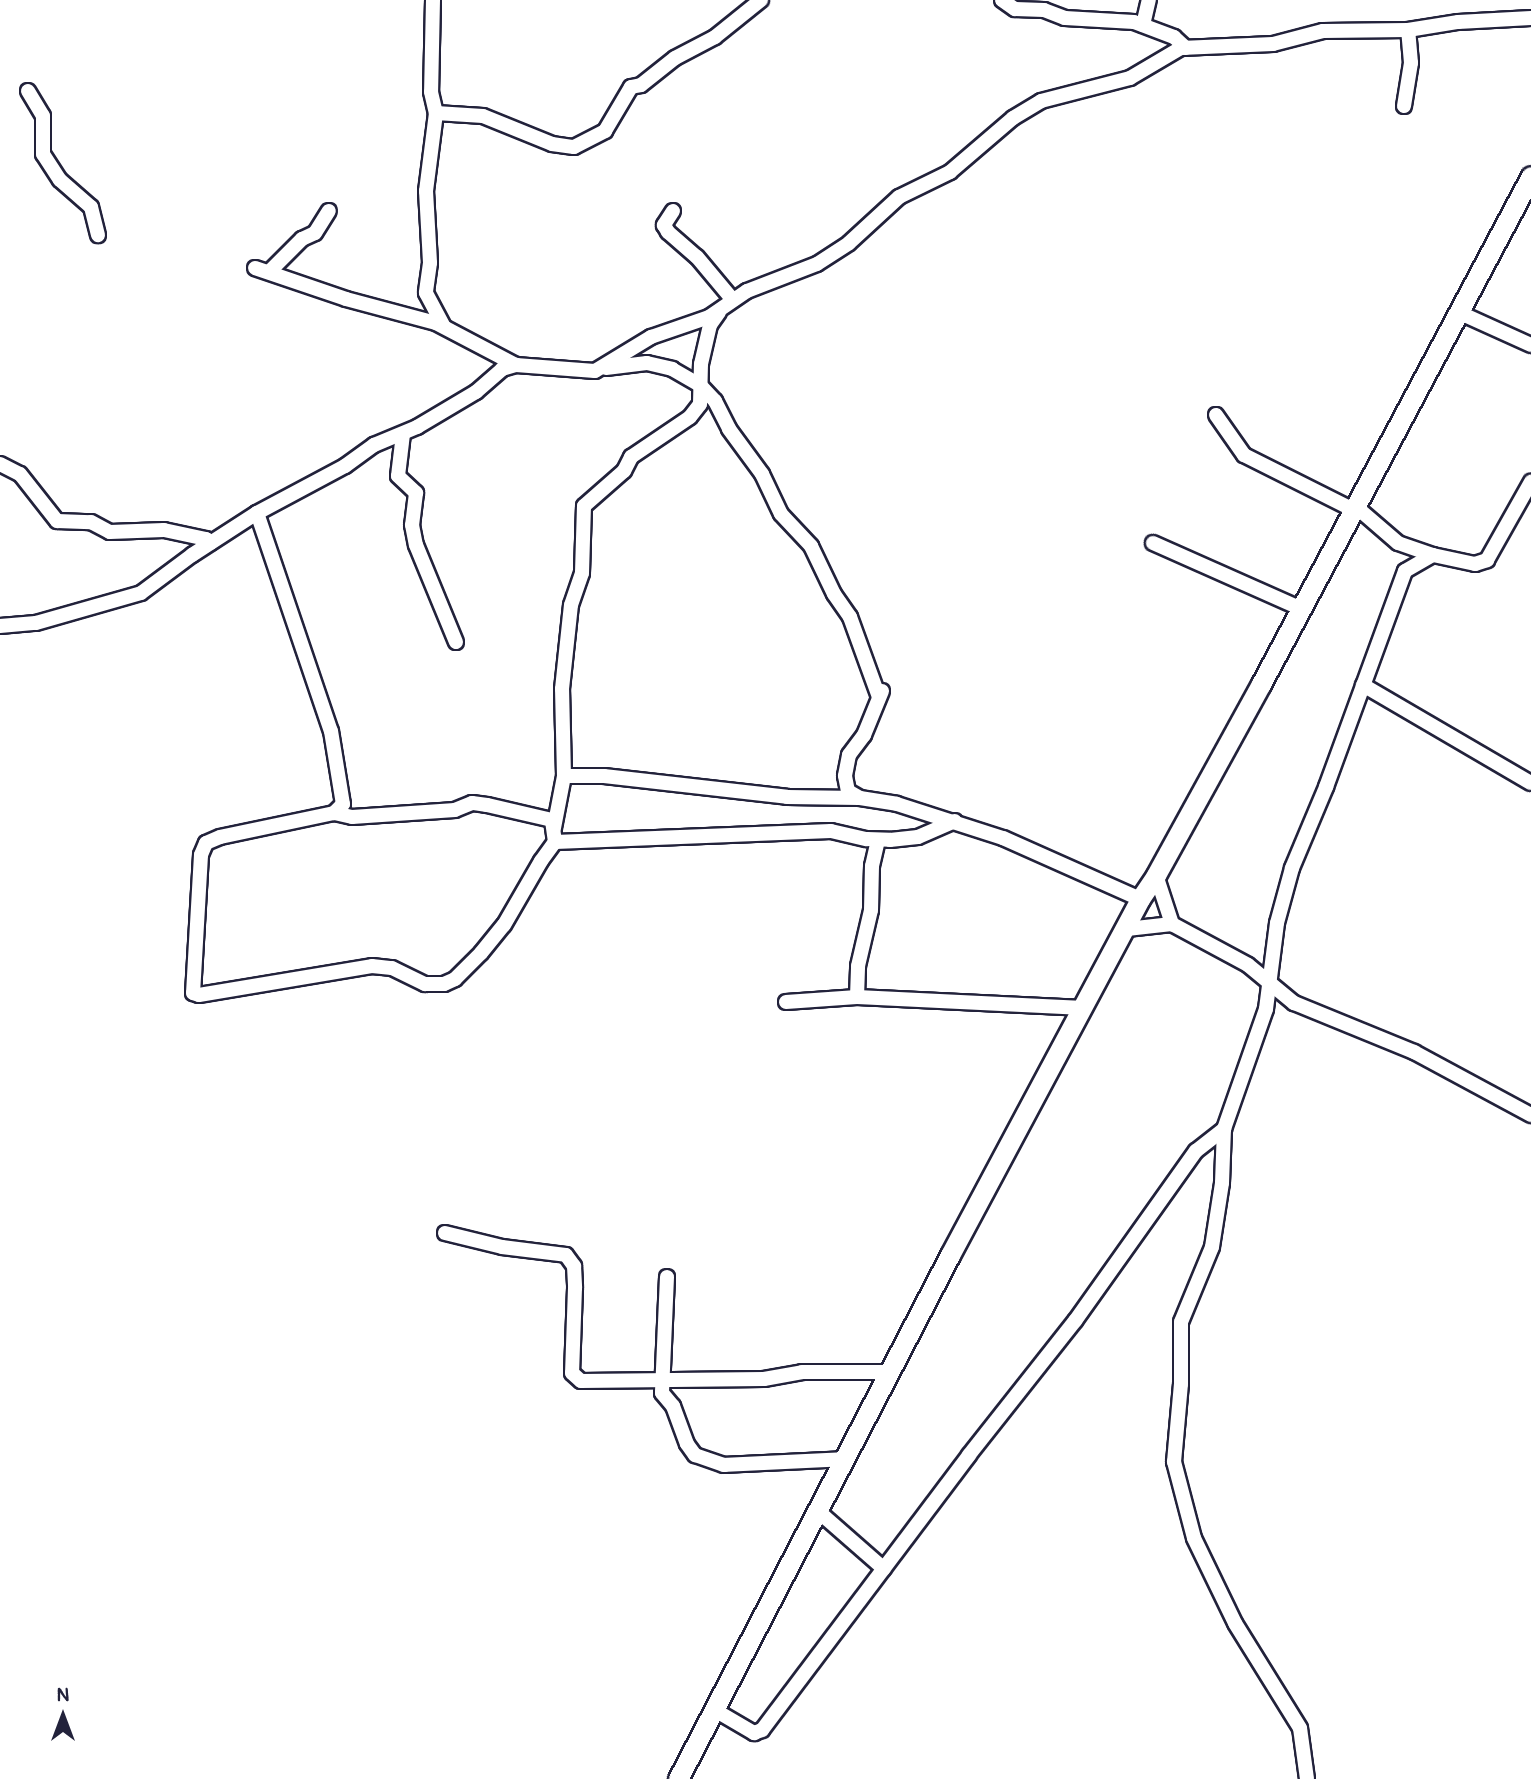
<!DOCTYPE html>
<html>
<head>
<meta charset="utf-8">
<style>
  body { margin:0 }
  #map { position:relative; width:1531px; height:1779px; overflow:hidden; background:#fff; font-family:Pangolin,sans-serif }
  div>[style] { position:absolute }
  .roads { filter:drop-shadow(2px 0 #22223b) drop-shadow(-2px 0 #22223b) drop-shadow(0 2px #22223b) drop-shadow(0 -2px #22223b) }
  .street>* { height:14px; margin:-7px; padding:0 7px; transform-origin:7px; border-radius:7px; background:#fff }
  .secondary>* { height:19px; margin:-9.5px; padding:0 9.5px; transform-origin:9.5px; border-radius:9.5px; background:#fff }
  span { translate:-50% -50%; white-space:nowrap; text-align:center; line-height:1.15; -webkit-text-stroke:6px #fff; paint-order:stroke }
  .north { position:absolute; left:28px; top:1681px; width:70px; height:70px; -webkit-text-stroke:5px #fff; paint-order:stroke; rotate:0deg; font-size:19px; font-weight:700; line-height:28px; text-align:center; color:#22223b }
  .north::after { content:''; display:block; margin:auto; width:24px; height:32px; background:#22223b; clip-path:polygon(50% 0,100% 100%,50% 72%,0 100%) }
</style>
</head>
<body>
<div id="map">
  <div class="roads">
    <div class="street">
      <i style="left:433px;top:0;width:92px;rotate:91.2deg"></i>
      <i style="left:431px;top:92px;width:22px;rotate:77deg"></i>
      <i style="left:436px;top:113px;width:79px;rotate:97.3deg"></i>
      <i style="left:426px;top:191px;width:72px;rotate:86.8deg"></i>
      <i style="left:430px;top:263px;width:30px;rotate:98deg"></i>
      <i style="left:426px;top:293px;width:38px;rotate:62deg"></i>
      <i style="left:1002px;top:0;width:16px;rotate:35deg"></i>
      <i style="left:1015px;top:9px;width:29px;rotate:2deg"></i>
      <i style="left:1044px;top:10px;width:22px;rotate:21deg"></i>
      <i style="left:1065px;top:18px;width:69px;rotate:3.3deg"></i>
      <i style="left:1134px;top:22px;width:43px;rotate:20.6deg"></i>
      <i style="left:1174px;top:37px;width:16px;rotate:43deg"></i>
      <i style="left:1143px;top:25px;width:26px;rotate:-77deg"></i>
      <i style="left:28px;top:91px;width:29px;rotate:59deg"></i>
      <i style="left:43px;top:116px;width:38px;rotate:90deg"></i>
      <i style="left:43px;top:154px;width:31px;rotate:57deg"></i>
      <i style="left:60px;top:180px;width:41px;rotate:41.1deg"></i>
      <i style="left:91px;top:207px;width:29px;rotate:76deg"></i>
      <i style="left:1404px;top:106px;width:44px;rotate:-80.8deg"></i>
      <i style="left:1411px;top:63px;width:33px;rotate:-95deg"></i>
      <i style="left:436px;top:113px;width:47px;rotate:3.7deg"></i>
      <i style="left:483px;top:116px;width:74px;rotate:22.1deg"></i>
      <i style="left:552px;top:144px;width:22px;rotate:8deg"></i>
      <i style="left:574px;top:147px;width:35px;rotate:-27deg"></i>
      <i style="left:605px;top:131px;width:51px;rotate:-59.4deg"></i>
      <i style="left:631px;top:87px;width:10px;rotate:-11deg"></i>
      <i style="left:641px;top:85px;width:43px;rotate:-38.5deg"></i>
      <i style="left:675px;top:58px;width:45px;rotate:-27.7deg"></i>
      <i style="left:715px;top:37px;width:59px;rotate:-38.8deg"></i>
      <i style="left:673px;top:211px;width:17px;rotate:123deg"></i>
      <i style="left:664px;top:225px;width:8px;rotate:60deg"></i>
      <i style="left:668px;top:232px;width:38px;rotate:41deg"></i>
      <i style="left:697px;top:257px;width:56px;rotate:50.1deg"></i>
      <i style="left:255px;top:268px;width:96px;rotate:18.8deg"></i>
      <i style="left:346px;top:299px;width:93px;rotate:14.9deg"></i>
      <i style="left:436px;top:323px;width:90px;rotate:27.7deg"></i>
      <i style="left:269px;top:272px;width:47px;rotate:-45deg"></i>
      <i style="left:302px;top:239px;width:14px;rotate:-25deg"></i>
      <i style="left:315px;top:233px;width:26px;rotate:-58deg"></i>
      <i style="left:1458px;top:312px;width:80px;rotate:24.3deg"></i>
      <i style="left:606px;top:368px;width:41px;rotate:-7deg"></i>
      <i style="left:647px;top:363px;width:26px;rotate:13deg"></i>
      <i style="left:672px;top:369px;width:32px;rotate:30deg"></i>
      <i style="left:700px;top:385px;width:22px;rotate:47deg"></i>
      <i style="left:715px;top:401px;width:31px;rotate:63deg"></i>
      <i style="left:729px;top:429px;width:56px;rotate:53.7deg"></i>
      <i style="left:762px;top:474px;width:44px;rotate:64.6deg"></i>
      <i style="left:781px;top:514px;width:44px;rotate:46.8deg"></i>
      <i style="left:811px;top:546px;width:53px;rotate:64.4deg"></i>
      <i style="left:834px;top:594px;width:28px;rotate:55deg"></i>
      <i style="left:850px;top:617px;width:85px;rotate:70.1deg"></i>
      <i style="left:1216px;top:415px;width:49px;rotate:55deg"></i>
      <i style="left:1244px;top:455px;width:121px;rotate:26.6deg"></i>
      <i style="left:403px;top:434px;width:42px;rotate:96.8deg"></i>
      <i style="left:398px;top:476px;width:25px;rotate:43deg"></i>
      <i style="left:416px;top:493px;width:32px;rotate:97deg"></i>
      <i style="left:412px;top:525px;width:20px;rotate:79deg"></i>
      <i style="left:416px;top:545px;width:105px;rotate:67.6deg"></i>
      <i style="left:0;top:464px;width:22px;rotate:27deg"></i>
      <i style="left:20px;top:474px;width:60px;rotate:51.8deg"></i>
      <i style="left:57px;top:521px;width:34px;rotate:2deg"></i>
      <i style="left:91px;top:522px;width:21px;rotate:28deg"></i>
      <i style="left:110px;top:532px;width:54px;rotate:-2.1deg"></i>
      <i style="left:164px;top:530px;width:43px;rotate:12.1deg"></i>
      <i style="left:206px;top:539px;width:6px;rotate:39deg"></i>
      <i style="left:1354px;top:505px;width:58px;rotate:40.8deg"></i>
      <i style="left:1398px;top:543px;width:37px;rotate:19deg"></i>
      <i style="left:257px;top:513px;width:230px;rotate:71.3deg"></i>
      <i style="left:331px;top:731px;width:74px;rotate:80.7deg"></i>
      <i style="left:343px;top:804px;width:13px;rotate:135deg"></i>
      <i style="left:334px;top:813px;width:116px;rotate:168.1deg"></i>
      <i style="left:220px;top:837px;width:15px;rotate:157deg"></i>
      <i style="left:206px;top:843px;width:13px;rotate:113deg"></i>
      <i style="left:201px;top:855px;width:138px;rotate:93.3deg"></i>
      <i style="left:193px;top:993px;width:6px;rotate:18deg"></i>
      <i style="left:199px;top:995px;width:175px;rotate:-9.5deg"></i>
      <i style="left:372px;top:966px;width:20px;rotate:6deg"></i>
      <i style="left:392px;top:968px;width:37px;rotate:26deg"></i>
      <i style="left:425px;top:984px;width:19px"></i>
      <i style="left:444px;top:984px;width:12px;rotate:-24deg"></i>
      <i style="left:455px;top:979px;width:37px;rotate:-45deg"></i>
      <i style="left:481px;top:953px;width:36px;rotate:-51deg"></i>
      <i style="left:504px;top:925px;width:74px;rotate:-60deg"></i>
      <i style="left:541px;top:861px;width:24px;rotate:-54deg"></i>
      <i style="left:555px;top:842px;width:22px;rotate:-98deg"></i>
      <i style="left:552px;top:820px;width:67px;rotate:-167deg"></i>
      <i style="left:487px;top:805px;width:15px;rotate:-172deg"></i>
      <i style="left:472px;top:803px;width:18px;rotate:158deg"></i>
      <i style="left:455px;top:810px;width:103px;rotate:176.1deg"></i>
      <i style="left:352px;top:817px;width:18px;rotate:-167deg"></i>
      <i style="left:1153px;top:543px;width:161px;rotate:23.9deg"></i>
      <i style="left:0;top:626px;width:36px;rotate:-5deg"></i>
      <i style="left:36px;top:623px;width:109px;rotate:-15.9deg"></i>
      <i style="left:141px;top:593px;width:64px;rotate:-36.7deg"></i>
      <i style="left:192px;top:555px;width:77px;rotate:-32.9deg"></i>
      <i style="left:257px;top:513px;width:100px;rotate:-28.1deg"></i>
      <i style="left:345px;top:466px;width:36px;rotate:-36deg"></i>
      <i style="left:374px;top:445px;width:47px;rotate:-22.7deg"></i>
      <i style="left:417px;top:427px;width:69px;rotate:-30.7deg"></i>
      <i style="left:476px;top:392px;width:35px;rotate:-41deg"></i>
      <i style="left:502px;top:369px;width:15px;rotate:-16deg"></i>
      <i style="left:516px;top:365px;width:79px;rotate:4.3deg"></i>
      <i style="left:595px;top:371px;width:66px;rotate:-31.3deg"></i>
      <i style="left:651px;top:337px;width:61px;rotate:-19deg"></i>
      <i style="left:709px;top:317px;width:46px;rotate:-34.4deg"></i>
      <i style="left:747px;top:291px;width:75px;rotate:-21.1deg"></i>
      <i style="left:817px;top:264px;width:38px;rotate:-33deg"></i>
      <i style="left:849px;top:243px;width:68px;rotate:-42.6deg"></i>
      <i style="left:899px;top:197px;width:57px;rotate:-26.1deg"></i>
      <i style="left:950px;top:172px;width:83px;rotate:-40.6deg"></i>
      <i style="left:1013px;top:118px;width:33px;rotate:-31deg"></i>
      <i style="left:1041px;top:101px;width:92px;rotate:-14.5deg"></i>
      <i style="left:1130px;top:78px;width:59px;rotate:-30.5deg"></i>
      <i style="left:1181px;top:48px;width:92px;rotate:-2.5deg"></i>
      <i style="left:1273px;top:44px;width:52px;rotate:-14.6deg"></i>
      <i style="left:1323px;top:31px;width:85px;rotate:-0.7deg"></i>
      <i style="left:1408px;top:30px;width:51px;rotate:-9.1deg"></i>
      <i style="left:1458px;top:22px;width:73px;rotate:-3.1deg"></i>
      <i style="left:1363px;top:685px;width:194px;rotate:30.3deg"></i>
      <i style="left:882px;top:691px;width:48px;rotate:112.2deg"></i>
      <i style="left:864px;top:735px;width:25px;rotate:127deg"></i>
      <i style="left:849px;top:755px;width:21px;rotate:101deg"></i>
      <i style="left:845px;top:776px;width:15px;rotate:79deg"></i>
      <i style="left:848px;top:791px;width:14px;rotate:30deg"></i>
      <i style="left:860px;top:798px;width:37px;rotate:9deg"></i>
      <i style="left:897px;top:804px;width:111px;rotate:17.8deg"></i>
      <i style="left:1003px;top:838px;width:150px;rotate:24deg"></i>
      <i style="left:564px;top:776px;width:40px"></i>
      <i style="left:604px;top:776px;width:184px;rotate:6.5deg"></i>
      <i style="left:787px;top:797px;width:72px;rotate:0.8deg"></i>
      <i style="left:554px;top:828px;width:53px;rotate:-79.1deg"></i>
      <i style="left:564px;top:776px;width:87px;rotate:-91.3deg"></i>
      <i style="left:562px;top:689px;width:84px;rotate:-83.9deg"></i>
      <i style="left:571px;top:605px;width:34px;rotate:-71deg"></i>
      <i style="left:582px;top:573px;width:67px;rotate:-88.3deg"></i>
      <i style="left:584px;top:506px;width:53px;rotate:-41.2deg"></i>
      <i style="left:624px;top:471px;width:16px;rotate:-63deg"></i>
      <i style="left:631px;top:457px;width:71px;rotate:-34.1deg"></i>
      <i style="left:690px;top:417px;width:16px;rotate:-52deg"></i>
      <i style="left:700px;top:404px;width:40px;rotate:-88.6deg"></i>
      <i style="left:701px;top:364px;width:40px;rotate:-77deg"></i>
      <i style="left:710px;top:325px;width:16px;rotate:-55deg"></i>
      <i style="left:555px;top:842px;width:276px;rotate:-2.3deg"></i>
      <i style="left:831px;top:831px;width:37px;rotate:13deg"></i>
      <i style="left:867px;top:839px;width:23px;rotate:2deg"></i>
      <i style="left:890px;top:840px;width:28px;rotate:-6deg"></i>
      <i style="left:918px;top:837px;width:40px;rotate:-23.4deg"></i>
      <i style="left:1156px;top:875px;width:52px;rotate:71.9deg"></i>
      <i style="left:1127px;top:929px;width:45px;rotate:-6.3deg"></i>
      <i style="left:1172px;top:924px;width:86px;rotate:28.3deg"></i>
      <i style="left:1248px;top:965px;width:60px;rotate:39.6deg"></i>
      <i style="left:1294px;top:1003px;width:130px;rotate:22.2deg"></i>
      <i style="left:1414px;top:1052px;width:133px;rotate:28.3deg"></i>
      <i style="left:857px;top:997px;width:31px;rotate:-88deg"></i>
      <i style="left:858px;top:966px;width:57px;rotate:-76.9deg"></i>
      <i style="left:871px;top:910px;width:44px;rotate:-88.7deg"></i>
      <i style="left:872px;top:866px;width:26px;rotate:-77deg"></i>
      <i style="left:786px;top:1002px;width:71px;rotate:-4deg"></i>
      <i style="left:857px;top:997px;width:227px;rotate:2.8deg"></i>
      <i style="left:445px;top:1233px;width:59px;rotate:13.8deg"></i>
      <i style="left:502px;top:1247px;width:64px;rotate:7.1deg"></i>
      <i style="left:566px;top:1255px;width:14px;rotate:54deg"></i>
      <i style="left:574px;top:1266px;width:22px;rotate:87deg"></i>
      <i style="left:575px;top:1288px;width:85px;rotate:92deg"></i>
      <i style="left:572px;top:1373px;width:12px;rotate:42deg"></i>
      <i style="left:581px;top:1381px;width:183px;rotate:-0.6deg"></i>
      <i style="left:764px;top:1379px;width:39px;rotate:-10deg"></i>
      <i style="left:802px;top:1372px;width:88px"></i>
      <i style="left:667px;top:1277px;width:116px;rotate:92.5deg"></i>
      <i style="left:662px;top:1393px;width:17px;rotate:50deg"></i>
      <i style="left:673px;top:1406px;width:40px;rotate:69.8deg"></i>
      <i style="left:687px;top:1444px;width:14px;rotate:54deg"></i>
      <i style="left:695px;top:1455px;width:31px;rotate:19deg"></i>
      <i style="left:724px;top:1465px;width:122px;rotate:-2.8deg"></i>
      <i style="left:819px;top:1512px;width:86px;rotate:41.2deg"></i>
      <i style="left:713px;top:1709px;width:48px;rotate:30.3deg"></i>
      <i style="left:754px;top:1733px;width:9px;rotate:-21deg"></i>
      <i style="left:762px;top:1730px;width:344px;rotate:-53deg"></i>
      <i style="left:969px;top:1455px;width:171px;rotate:-51.7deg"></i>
      <i style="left:1075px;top:1321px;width:209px;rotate:-54.6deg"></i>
      <i style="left:1196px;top:1151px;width:36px;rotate:-38deg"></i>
      <i style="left:1307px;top:1779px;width:51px;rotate:-97.8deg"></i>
      <i style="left:1300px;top:1728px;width:123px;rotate:-121.8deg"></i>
      <i style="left:1235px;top:1623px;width:94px;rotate:-115.8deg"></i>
      <i style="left:1194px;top:1538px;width:79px;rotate:-104.7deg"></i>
      <i style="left:1174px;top:1462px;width:78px;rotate:-84.9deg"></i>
      <i style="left:1181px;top:1384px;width:62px;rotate:-90deg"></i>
      <i style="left:1181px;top:1322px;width:81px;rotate:-67.5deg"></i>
      <i style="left:1212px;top:1247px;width:65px;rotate:-81.1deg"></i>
      <i style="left:1222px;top:1183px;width:54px;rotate:-87.9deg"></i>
      <i style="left:1224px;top:1129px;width:127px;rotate:-70.7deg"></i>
      <i style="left:1266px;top:1009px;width:87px;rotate:-82.7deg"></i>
      <i style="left:1277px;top:923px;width:57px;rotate:-74.7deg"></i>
      <i style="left:1292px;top:868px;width:88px;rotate:-67.2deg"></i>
      <i style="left:1326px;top:787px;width:230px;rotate:-69.9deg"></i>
      <i style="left:1405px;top:571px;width:32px;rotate:-30deg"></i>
      <i style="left:1433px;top:555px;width:43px;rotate:12.1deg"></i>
      <i style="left:1475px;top:564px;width:13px;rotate:-18deg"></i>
      <i style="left:1487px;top:560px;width:90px;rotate:-60.6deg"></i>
    </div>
    <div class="secondary">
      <i style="left:678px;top:1779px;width:590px;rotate:-62.57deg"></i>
      <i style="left:950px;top:1255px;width:404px;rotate:-61.9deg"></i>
      <i style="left:1140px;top:899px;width:29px;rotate:-56deg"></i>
      <i style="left:1156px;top:875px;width:218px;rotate:-61.2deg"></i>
      <i style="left:1261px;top:684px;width:575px;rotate:-62.01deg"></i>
    </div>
  </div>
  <div class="north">N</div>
</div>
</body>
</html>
